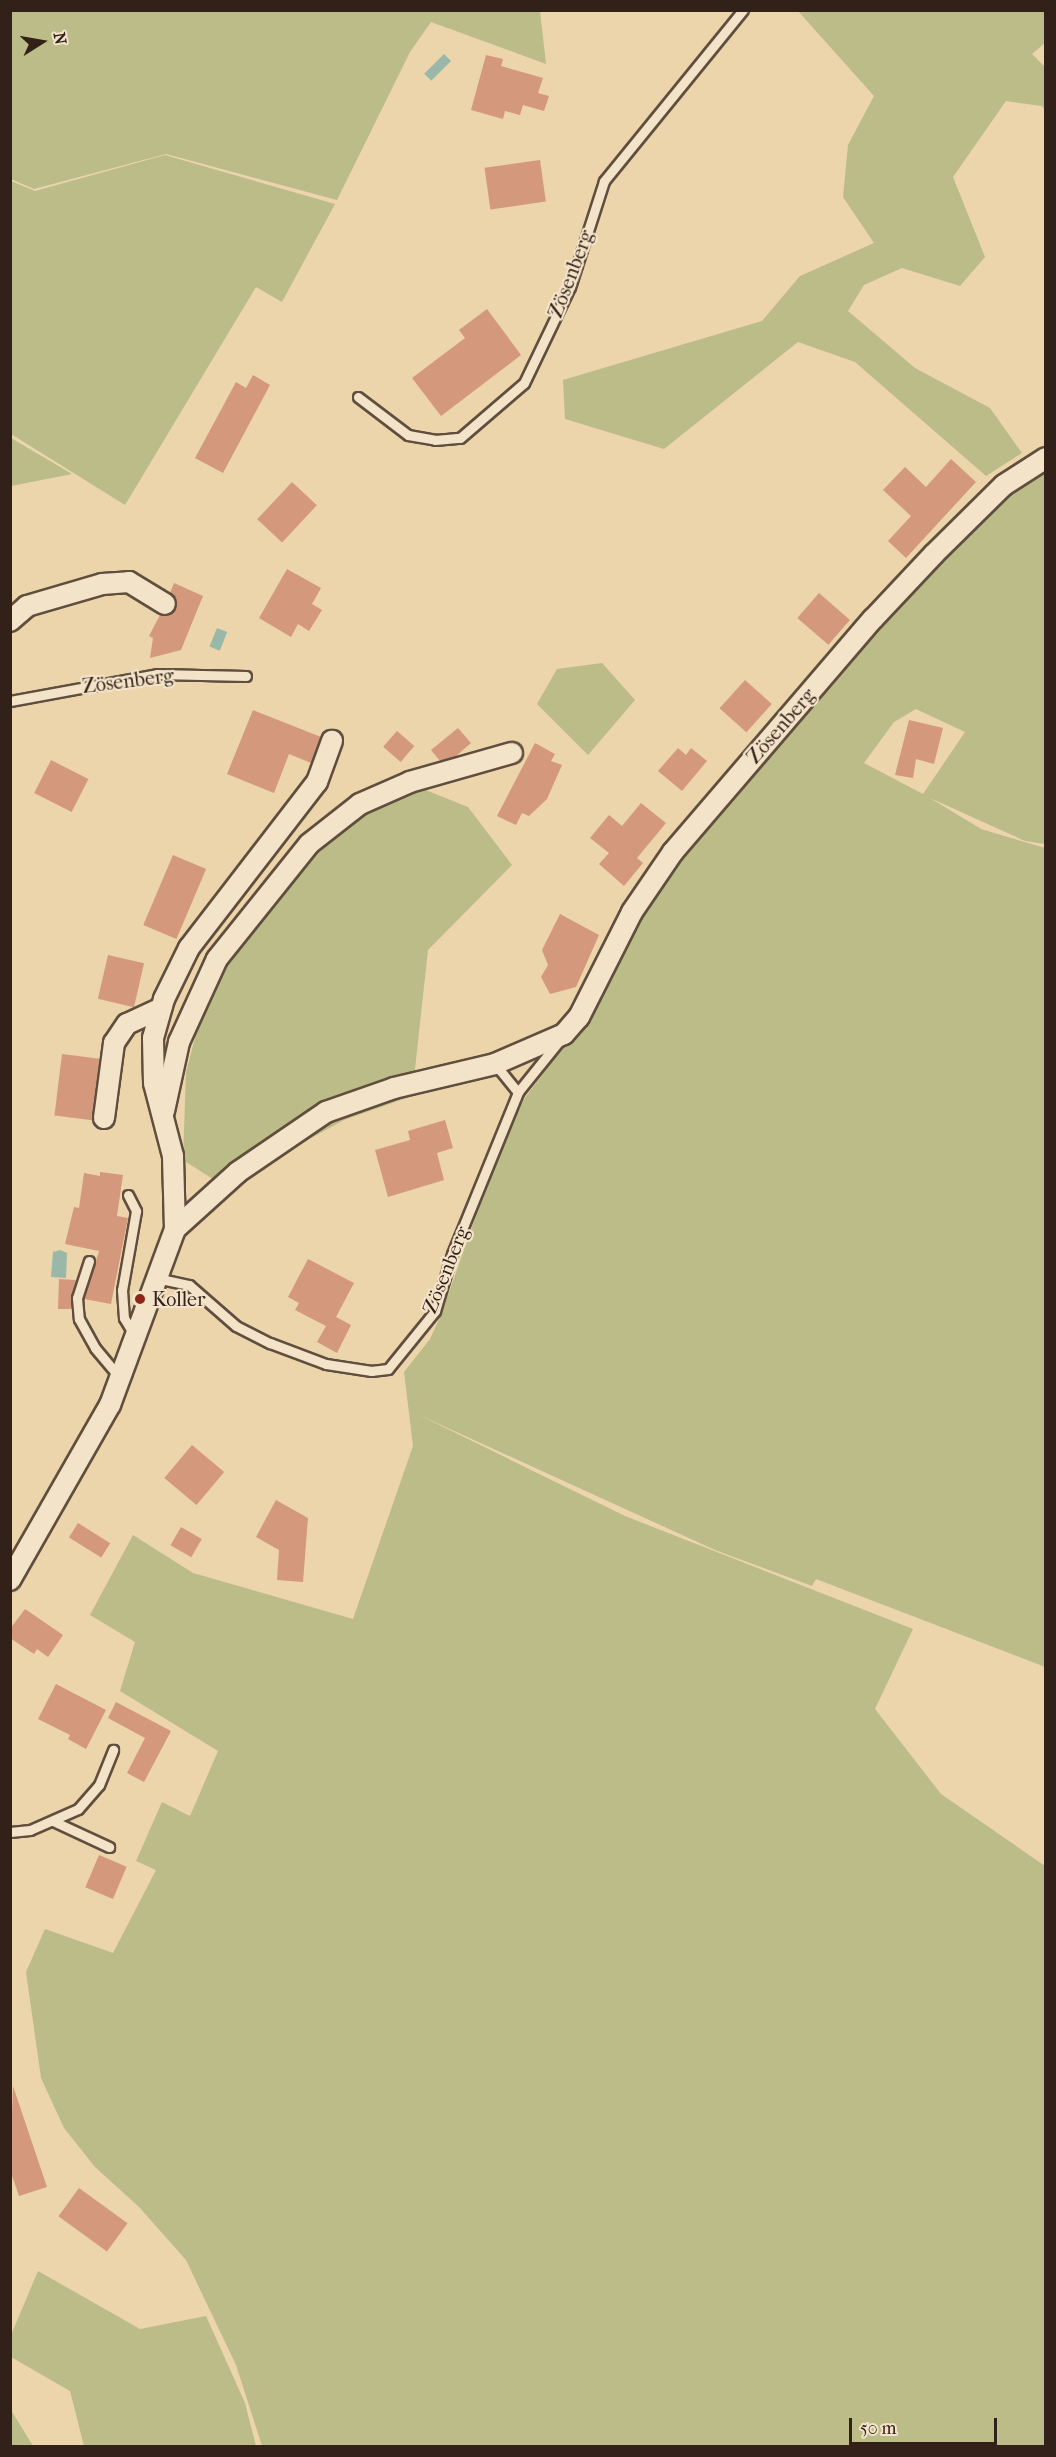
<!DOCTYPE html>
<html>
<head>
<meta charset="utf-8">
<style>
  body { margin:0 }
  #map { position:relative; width:1056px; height:2457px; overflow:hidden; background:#ecd4ab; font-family:"IM FELL French Canon",serif }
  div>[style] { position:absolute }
  .green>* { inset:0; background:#bbbc87 }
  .water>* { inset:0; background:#99b8a9; transform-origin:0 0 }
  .building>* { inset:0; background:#d4987d; transform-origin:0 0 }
  .roads { filter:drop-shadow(2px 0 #604e3e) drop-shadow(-2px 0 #604e3e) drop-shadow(0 2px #604e3e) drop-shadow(0 -2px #604e3e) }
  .service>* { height:9px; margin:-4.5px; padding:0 4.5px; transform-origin:4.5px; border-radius:4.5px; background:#f3e3c8 }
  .minor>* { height:20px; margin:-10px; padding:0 10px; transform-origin:10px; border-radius:10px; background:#f3e3c8 }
  .dots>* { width:16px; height:16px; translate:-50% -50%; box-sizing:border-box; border:3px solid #f3e3c8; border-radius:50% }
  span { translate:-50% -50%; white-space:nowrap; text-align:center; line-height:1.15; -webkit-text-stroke:4.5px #f3e3c8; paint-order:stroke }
  .street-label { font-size:20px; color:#322119 }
  .poi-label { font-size:20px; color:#322119 }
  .left { translate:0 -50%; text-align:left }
  .frame { position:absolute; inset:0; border:12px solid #322119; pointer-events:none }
  .north { position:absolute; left:12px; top:12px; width:60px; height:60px; -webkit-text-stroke:4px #f3e3c8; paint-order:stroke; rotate:79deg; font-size:16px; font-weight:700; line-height:24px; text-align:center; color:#322119 }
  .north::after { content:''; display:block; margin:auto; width:21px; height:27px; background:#322119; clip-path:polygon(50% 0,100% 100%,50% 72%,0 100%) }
  .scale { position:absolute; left:849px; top:2418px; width:148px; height:27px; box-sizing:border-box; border:3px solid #322119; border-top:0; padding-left:8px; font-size:18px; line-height:21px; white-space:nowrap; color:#322119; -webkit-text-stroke:4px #f3e3c8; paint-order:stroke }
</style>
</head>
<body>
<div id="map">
  <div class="green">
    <i style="clip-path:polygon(11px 10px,540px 11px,546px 64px,431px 22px,410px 52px,337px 200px,166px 154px,34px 189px,11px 179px)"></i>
    <i style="clip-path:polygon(798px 11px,1045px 11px,1045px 43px,1032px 54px,1045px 67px,1045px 110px,1042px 106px,1006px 101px,953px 177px,985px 257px,960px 286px,902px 268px,864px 285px,848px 311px,915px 368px,990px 408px,1022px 453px,986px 476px,855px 362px,798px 342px,664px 449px,565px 419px,563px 380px,762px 321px,800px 276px,874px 243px,843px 197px,848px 145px,874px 96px)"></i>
    <i style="clip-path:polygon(165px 155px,335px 204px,282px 302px,256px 287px,125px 505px,11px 434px,11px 181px,35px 191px)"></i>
    <i style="clip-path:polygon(11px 438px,72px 474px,11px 486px)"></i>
    <i style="clip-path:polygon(evenodd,1045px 466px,1045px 844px,1025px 841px,930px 798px,981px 829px,1045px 848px,1045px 1667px,816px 1579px,812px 1586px,715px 1550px,417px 1414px,625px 1516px,913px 1629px,875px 1709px,941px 1794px,1045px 1866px,1045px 2446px,262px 2446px,236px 2365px,186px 2260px,139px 2207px,95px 2167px,64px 2128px,41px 2078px,26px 1972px,45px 1929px,113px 1953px,156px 1870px,136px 1861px,162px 1802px,190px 1816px,218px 1751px,120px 1691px,135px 1642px,90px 1615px,133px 1535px,193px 1573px,353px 1619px,413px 1446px,404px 1372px,430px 1339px,441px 1315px,490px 1176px,524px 1099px,569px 1040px,701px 819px,741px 791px,731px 796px,849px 658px,1004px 499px,1002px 495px,1045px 466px,916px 709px,965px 732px,923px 794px,864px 763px,894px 722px,916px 709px)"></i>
    <i style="clip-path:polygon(602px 663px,635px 700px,588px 755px,537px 704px,557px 669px)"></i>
    <i style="clip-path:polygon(418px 787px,468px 807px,512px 865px,428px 950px,412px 1096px,344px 1120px,273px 1159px,232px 1191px,183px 1160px,186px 1072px,199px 1023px,225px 967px,296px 866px,344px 823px)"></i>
    <i style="clip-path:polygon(38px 2271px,140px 2329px,206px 2316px,245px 2403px,256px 2446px,84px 2446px,70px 2391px,11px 2357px,11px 2335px)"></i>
    <i style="clip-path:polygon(11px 2410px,33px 2446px,11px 2446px)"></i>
  </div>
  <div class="water">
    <i style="left:444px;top:54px;width:10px;height:28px;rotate:45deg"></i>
    <i style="left:217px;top:628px;width:11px;height:20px;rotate:22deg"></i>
    <i style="clip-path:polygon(60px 1250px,67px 1253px,66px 1278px,51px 1277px,53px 1252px)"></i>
  </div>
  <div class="building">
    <i style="clip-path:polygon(486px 55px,503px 59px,501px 66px,543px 78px,538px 93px,549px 96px,544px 111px,523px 105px,520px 115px,505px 111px,503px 119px,471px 110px)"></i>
    <i style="left:540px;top:160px;width:42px;height:56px;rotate:82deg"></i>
    <i style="clip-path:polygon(487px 309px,521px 355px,441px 416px,412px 378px,465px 338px,459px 330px)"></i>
    <i style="clip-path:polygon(253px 375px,270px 385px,223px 473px,195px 458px,236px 382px,246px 388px)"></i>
    <i style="clip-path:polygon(951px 459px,976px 482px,906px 558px,888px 541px,911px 516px,883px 490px,905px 467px,926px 487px)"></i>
    <i style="left:292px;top:482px;width:34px;height:51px;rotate:43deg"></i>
    <i style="clip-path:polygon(287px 569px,321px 588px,312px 604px,322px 610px,309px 631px,298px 624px,291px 637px,259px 618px)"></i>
    <i style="clip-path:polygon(174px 583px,203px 596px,181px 650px,150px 658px,153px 638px,149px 636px,160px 615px,170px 615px,175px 610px,176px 599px,170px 593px)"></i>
    <i style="left:819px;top:593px;width:41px;height:33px;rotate:41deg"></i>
    <i style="left:745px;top:680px;width:36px;height:38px;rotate:42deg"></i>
    <i style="clip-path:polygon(253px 710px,321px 737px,311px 763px,289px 754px,274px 793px,227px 774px)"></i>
    <i style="clip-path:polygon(909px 720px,943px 728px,934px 764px,916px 759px,913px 778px,895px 775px)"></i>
    <i style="clip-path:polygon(458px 728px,471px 743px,455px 757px,440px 761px,431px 750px)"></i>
    <i style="left:397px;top:731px;width:23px;height:21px;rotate:41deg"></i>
    <i style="clip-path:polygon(535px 743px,555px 754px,551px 761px,562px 765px,547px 799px,529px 816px,522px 813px,516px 825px,497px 816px)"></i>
    <i style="clip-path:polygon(678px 748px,686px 755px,691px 748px,707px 761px,682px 791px,658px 771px)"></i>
    <i style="left:51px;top:760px;width:42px;height:37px;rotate:27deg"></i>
    <i style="clip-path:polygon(641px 803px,666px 823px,637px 858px,643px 863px,624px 886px,599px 864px,609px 853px,590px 838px,609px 815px,622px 826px)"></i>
    <i style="left:173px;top:855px;width:36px;height:76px;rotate:23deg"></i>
    <i style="clip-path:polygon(560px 914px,599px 935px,576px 987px,550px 994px,541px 977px,548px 965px,542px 950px)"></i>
    <i style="left:108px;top:955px;width:37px;height:45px;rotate:13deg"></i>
    <i style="left:62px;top:1054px;width:38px;height:62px;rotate:7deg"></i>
    <i style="clip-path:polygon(445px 1120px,453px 1148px,437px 1153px,444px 1180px,388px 1197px,375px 1150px,410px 1140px,408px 1131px)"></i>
    <i style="clip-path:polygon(100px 1172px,123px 1175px,117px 1216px,128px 1218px,111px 1304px,84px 1299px,99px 1251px,65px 1244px,74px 1207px,79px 1208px,84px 1173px,100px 1176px)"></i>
    <i style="clip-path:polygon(308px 1259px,354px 1283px,336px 1317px,351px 1325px,337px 1353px,317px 1342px,326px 1326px,295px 1310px,299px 1303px,288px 1297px)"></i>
    <i style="clip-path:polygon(59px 1279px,76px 1280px,71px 1309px,58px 1309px)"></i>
    <i style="left:192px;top:1445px;width:42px;height:43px;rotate:40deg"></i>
    <i style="clip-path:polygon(276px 1500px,308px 1518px,303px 1582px,277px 1580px,279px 1550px,256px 1537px)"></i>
    <i style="left:78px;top:1523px;width:38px;height:17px;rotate:32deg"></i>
    <i style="left:181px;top:1527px;width:24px;height:21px;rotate:30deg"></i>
    <i style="clip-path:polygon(25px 1609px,63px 1635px,48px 1657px,37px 1649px,34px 1654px,10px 1638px,10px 1629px)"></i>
    <i style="clip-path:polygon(56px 1684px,106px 1710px,86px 1749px,68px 1739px,70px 1735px,38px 1719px)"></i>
    <i style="clip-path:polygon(116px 1702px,171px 1731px,144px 1782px,127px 1773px,145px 1738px,108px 1718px)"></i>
    <i style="left:99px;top:1855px;width:30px;height:35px;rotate:23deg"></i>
    <i style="clip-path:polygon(13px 2086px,47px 2187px,19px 2196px,10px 2170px)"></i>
    <i style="left:79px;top:2188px;width:60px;height:35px;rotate:36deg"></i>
  </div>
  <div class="roads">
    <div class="service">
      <i style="left:358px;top:397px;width:63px;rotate:37.2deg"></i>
      <i style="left:408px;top:435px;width:27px;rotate:10deg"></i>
      <i style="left:435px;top:440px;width:25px;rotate:-5deg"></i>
      <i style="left:460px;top:438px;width:84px;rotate:-40.7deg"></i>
      <i style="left:524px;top:383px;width:106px;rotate:-64.4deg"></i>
      <i style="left:570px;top:287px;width:111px;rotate:-72.2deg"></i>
      <i style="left:604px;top:181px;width:220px;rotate:-50.9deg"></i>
      <i style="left:10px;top:701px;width:149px;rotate:-10.4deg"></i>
      <i style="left:157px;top:674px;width:89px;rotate:1.3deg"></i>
      <i style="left:495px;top:1064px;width:36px;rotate:51deg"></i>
      <i style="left:128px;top:1195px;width:18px;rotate:63deg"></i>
      <i style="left:136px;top:1211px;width:80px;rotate:100deg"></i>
      <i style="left:122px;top:1290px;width:28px;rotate:86deg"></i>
      <i style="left:124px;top:1318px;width:21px;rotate:59deg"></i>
      <i style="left:89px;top:1261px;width:39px;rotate:108deg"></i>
      <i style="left:77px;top:1298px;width:21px;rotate:85deg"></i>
      <i style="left:79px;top:1319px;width:33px;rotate:61deg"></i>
      <i style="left:95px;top:1348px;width:39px;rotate:50deg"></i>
      <i style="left:156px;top:1278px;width:34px;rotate:12deg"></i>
      <i style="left:189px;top:1285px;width:62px;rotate:41.1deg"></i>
      <i style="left:236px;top:1326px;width:38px;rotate:27deg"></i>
      <i style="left:270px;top:1343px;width:60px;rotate:20.6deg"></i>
      <i style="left:326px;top:1364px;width:46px;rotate:8.8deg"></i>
      <i style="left:371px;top:1371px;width:17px;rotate:-7deg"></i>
      <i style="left:388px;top:1369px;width:75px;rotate:-51deg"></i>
      <i style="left:435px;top:1311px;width:59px;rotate:-73.4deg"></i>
      <i style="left:452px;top:1254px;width:175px;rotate:-67.8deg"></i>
      <i style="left:518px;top:1092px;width:65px;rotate:-51.2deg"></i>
      <i style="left:53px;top:1821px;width:62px;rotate:24.9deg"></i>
      <i style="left:10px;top:1832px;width:20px;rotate:-6deg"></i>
      <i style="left:30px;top:1830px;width:52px;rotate:-23.6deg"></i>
      <i style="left:78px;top:1809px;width:32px;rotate:-49deg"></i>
      <i style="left:99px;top:1785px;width:38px;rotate:-68deg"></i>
    </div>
    <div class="minor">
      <i style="left:10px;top:621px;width:23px;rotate:-41deg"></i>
      <i style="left:27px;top:606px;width:78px;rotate:-16.3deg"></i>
      <i style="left:102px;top:584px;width:27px;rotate:-4deg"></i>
      <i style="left:129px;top:582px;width:42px;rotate:31.4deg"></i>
      <i style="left:164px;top:1111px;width:71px;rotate:-77.7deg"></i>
      <i style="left:179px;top:1042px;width:91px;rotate:-65.4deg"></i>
      <i style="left:217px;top:959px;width:147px;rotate:-51.3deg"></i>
      <i style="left:309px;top:844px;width:65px;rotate:-38.1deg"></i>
      <i style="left:360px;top:804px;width:55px;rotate:-23.7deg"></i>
      <i style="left:410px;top:782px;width:106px;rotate:-15.9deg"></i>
      <i style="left:104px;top:1118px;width:76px;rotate:-82.4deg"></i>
      <i style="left:114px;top:1043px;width:23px;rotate:-56deg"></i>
      <i style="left:127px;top:1024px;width:38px;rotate:-25deg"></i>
      <i style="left:175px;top:1229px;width:73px;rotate:-91.6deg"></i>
      <i style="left:173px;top:1156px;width:75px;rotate:-104.6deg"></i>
      <i style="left:154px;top:1083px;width:45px;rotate:-91.3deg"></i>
      <i style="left:153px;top:1038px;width:41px;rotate:-74.2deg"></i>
      <i style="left:164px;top:999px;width:57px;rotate:-63.9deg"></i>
      <i style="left:189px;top:948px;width:210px;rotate:-52.4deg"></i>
      <i style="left:317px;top:782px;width:44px;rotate:-69.9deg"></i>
      <i style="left:10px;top:1580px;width:202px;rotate:-60.3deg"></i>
      <i style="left:110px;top:1405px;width:188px;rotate:-69.7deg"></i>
      <i style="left:175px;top:1229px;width:85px;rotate:-42.1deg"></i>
      <i style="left:238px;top:1172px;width:107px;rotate:-34.3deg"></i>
      <i style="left:326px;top:1112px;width:72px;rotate:-19.4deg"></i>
      <i style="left:394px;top:1088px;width:104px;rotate:-13.4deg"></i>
      <i style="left:495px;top:1064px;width:75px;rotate:-23.5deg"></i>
      <i style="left:564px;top:1034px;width:23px;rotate:-49deg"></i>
      <i style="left:579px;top:1017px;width:118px;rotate:-63.2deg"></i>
      <i style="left:632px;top:912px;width:73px;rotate:-55.7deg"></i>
      <i style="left:673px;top:852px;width:307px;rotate:-49.4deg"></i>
      <i style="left:873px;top:619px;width:89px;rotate:-46.8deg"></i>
      <i style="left:934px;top:554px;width:98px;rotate:-44.6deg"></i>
      <i style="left:1004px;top:485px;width:50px;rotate:-32.7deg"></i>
    </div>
  </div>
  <div class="dots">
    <i style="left:140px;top:1299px;background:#8f2418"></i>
  </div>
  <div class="street-label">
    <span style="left:571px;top:274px;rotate:-69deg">Zösenberg</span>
    <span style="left:128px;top:681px;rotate:-7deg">Zösenberg</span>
    <span style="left:781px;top:726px;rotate:-49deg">Zösenberg</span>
    <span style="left:446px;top:1270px;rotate:-68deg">Zösenberg</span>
  </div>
  <div class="poi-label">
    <span class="left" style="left:152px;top:1299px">Koller</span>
  </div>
  <div class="frame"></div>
  <div class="north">N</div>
  <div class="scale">50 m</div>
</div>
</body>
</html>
